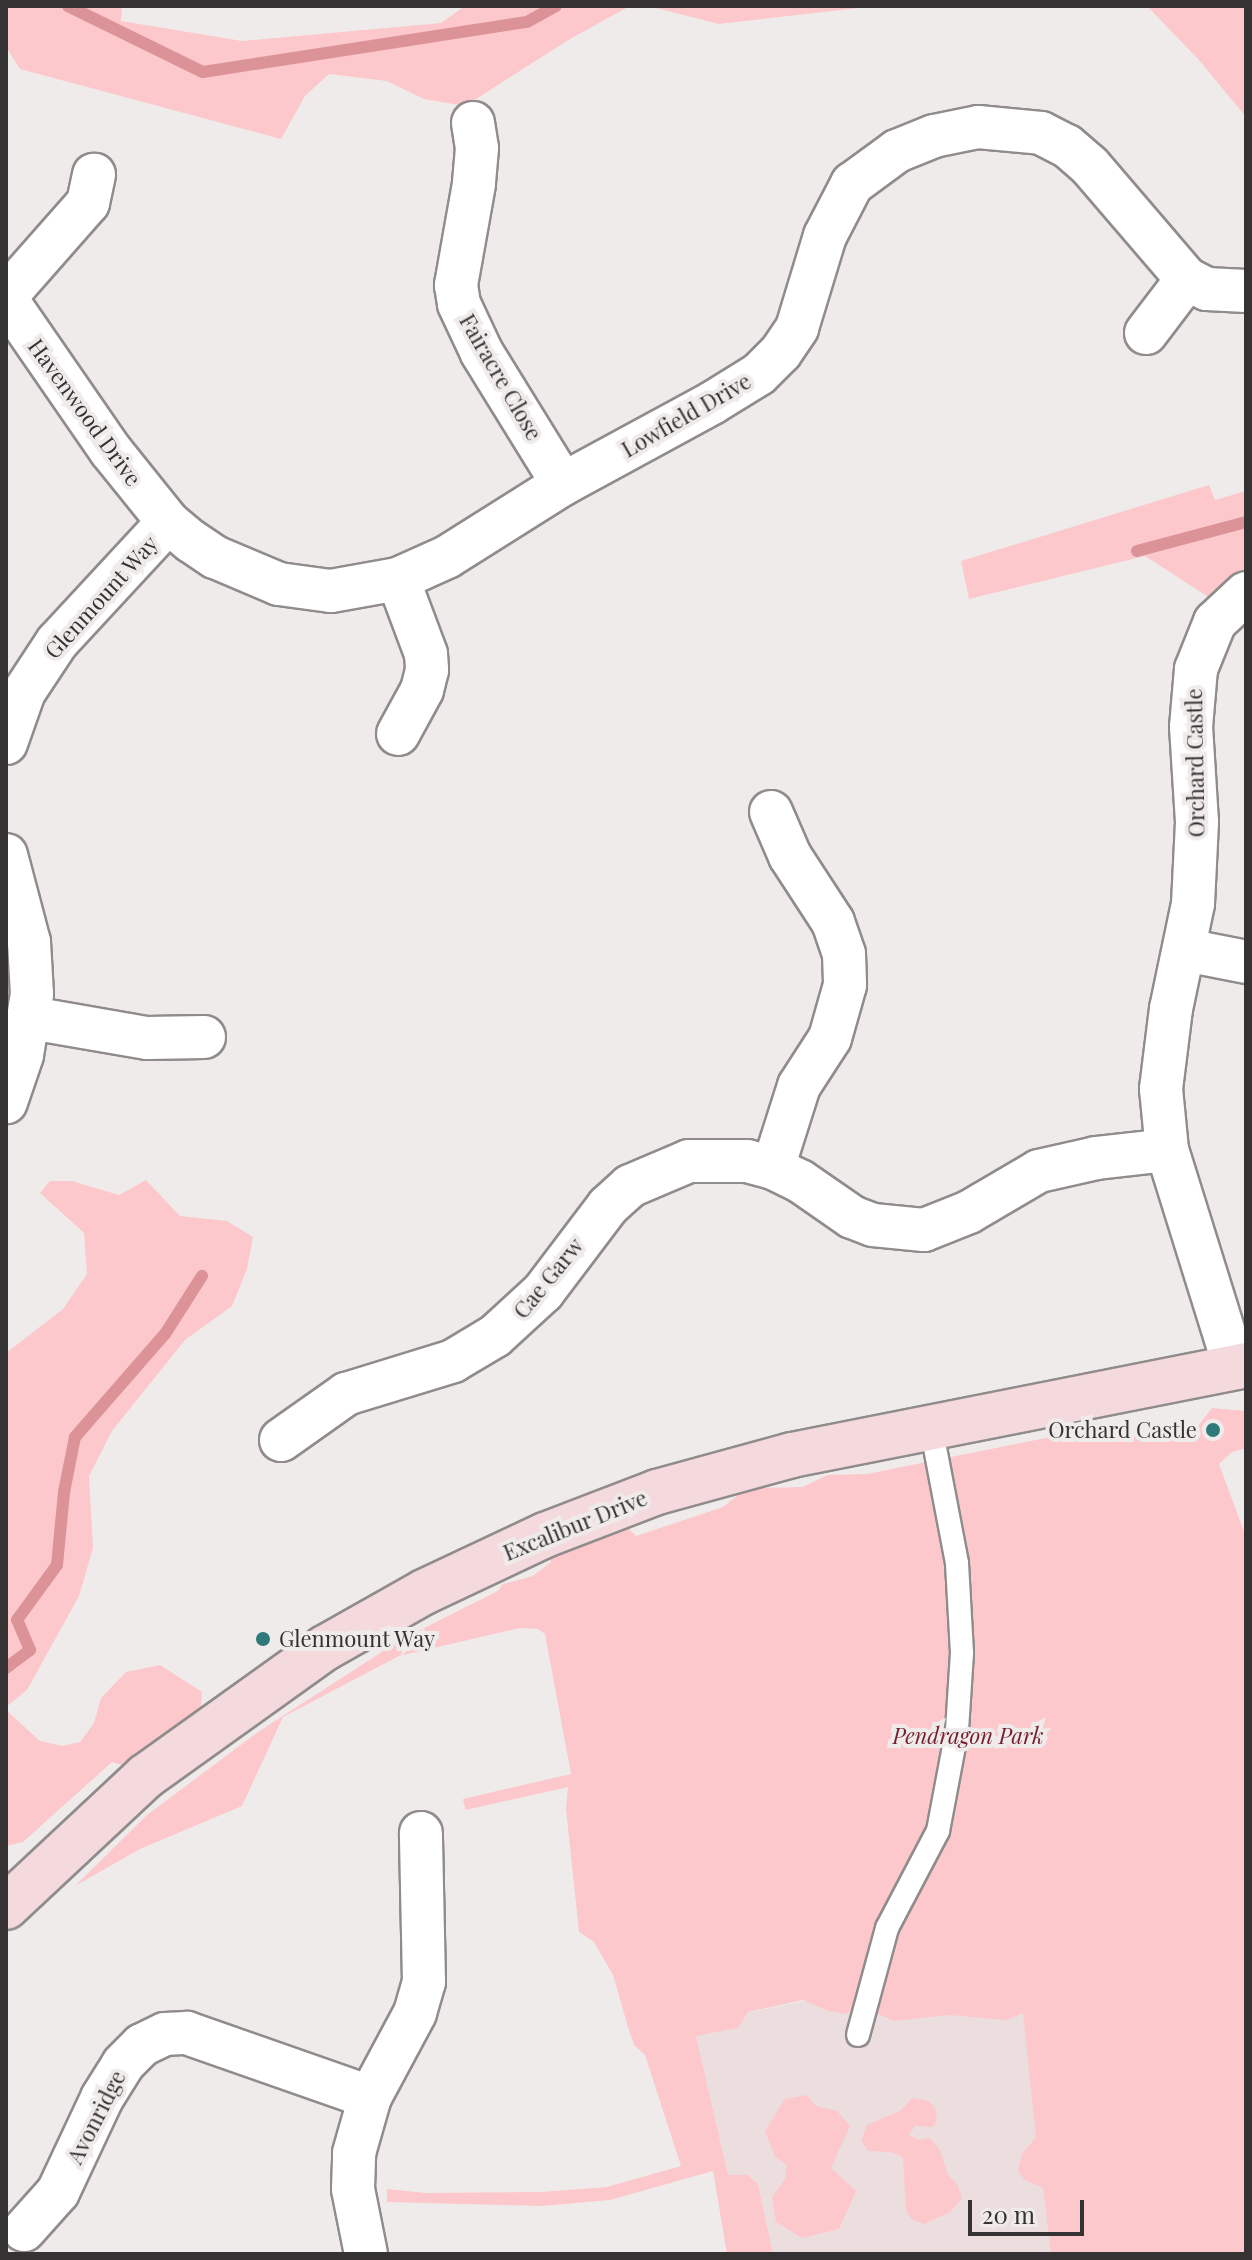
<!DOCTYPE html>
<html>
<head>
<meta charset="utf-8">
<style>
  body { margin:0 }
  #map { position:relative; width:1252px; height:2260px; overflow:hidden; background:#f0ebeb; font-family:"Playfair Display",serif }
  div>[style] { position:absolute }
  .built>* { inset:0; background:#ecdede }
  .green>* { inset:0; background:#fcc8cb }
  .stream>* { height:12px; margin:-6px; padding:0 6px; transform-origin:6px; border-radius:6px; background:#db9398 }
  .roads { filter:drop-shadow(2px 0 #918c8c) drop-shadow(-2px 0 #918c8c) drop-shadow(0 2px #918c8c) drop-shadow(0 -2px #918c8c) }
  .lane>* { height:22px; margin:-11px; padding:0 11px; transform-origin:11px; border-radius:11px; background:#fff }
  .street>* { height:42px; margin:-21px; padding:0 21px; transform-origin:21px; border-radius:21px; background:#fff }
  .secondary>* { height:44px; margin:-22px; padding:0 22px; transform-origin:22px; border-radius:22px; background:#f4dadc }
  .dots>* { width:22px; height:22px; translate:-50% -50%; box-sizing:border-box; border:4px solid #f0ebeb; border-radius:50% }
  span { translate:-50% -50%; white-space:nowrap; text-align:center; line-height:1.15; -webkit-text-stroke:8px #f0ebeb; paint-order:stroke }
  .street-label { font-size:22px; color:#343232 }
  .poi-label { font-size:22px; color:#343232 }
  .right { translate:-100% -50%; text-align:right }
  .left { translate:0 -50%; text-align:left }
  .park-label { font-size:22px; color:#731f2d; font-style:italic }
  .frame { position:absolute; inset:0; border:8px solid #343232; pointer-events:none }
  .scale { position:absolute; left:968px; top:2200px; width:116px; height:36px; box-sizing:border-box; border:4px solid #343232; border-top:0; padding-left:10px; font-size:24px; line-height:28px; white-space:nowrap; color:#343232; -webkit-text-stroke:6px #f0ebeb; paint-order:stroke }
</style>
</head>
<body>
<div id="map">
  <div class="built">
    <i style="clip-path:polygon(824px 1997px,850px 2001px,887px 2019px,1029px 2007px,1059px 2254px,773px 2254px,758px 2184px,748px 2175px,728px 2175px,693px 2024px)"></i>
  </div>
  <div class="green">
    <i style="clip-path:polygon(6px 6px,122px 6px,121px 21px,242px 41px,441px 23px,465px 6px,630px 6px,570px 39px,465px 106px,424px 99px,387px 81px,329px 74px,305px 96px,281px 139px,20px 69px,6px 47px)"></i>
    <i style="clip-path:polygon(648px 6px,876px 6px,719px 24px)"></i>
    <i style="clip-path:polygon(1147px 6px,1246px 6px,1246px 117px,1199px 60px)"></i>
    <i style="clip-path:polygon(1209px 485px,1215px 500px,1246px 491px,1246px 574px,1213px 600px,1145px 556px,969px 599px,961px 561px)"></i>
    <i style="clip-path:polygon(146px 1180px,180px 1216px,227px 1221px,253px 1237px,247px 1269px,232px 1306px,185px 1340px,112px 1431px,89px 1476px,93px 1548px,79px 1596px,27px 1690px,6px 1707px,6px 1353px,63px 1309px,87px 1274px,84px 1233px,40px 1193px,50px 1181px,72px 1181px,119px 1195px)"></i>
    <i style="clip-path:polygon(1212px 1408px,1246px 1411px,1246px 1448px,1232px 1452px,1219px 1464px,1246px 1537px,1246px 2254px,1051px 2254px,1043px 2188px,1025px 2180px,1018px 2171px,1022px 2154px,1036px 2137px,1023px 2013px,1007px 2020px,949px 2015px,893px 2021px,858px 2005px,846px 2014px,828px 2011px,803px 2000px,748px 2012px,738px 2028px,696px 2036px,728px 2175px,748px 2175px,758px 2184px,773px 2254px,727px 2254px,713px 2171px,610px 2200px,542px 2206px,387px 2202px,387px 2189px,425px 2193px,541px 2192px,607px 2187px,681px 2166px,645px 2055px,634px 2045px,628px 2027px,613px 1975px,594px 1942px,579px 1932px,566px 1809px,568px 1787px,466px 1810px,464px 1804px,463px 1799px,571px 1774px,545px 1634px,538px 1629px,520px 1628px,399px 1656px,283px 1717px,242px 1806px,140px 1849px,75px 1886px,147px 1815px,258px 1732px,402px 1639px,498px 1591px,503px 1584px,533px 1576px,551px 1562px,547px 1549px,624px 1524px,636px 1536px,723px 1507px,738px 1495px,758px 1488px,803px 1487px,827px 1475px,867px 1474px,1065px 1434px,1191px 1435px)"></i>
    <i style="clip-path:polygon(160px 1665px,202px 1692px,200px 1717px,130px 1768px,112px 1762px,23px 1842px,6px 1846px,6px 1710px,40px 1741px,62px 1746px,80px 1742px,94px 1723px,101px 1698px,126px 1672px)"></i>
    <i style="clip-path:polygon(807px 2095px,816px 2106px,837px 2111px,850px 2126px,831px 2168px,856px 2191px,839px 2229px,802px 2238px,776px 2222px,772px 2197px,785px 2179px,787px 2165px,775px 2157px,765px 2131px,785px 2099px)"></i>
    <i style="clip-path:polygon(912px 2098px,928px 2101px,935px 2107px,937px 2119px,933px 2127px,915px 2126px,909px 2135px,919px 2140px,930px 2138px,940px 2150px,948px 2175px,957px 2184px,962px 2198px,950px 2212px,924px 2224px,912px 2219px,906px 2211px,903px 2157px,891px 2152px,869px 2151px,861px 2141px,867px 2125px,900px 2111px)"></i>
  </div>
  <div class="stream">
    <i style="left:68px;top:6px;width:150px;rotate:26.1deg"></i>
    <i style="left:203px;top:72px;width:328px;rotate:-8.8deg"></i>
    <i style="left:527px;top:22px;width:33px;rotate:-29deg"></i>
    <i style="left:1137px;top:551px;width:113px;rotate:-14.9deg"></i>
    <i style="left:6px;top:1668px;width:30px;rotate:-37deg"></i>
    <i style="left:30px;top:1650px;width:33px;rotate:-113deg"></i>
    <i style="left:17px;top:1620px;width:68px;rotate:-54deg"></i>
    <i style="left:57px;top:1565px;width:73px;rotate:-84.5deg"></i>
    <i style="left:64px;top:1492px;width:56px;rotate:-78.7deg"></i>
    <i style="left:75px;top:1437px;width:137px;rotate:-48.9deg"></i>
    <i style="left:165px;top:1334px;width:69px;rotate:-57.5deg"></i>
  </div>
  <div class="roads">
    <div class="lane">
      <i style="left:858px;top:2035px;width:111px;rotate:-74.8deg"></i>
      <i style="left:887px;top:1928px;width:110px;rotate:-62.3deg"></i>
      <i style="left:938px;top:1831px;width:103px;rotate:-79.3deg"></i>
      <i style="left:957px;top:1730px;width:77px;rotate:-86.3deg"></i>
      <i style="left:962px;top:1653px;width:90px;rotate:-93.2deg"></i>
      <i style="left:957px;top:1563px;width:138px;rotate:-100.8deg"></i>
    </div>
    <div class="street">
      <i style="left:473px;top:123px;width:25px;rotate:81deg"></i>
      <i style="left:477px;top:148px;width:36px;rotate:95deg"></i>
      <i style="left:474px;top:184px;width:103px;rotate:100.1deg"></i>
      <i style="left:456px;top:285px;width:19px;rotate:81deg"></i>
      <i style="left:459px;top:304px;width:54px;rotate:64.9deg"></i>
      <i style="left:482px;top:353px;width:154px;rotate:58.3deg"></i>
      <i style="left:6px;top:296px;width:124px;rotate:-48.6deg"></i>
      <i style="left:88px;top:203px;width:29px;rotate:-78deg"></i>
      <i style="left:6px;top:299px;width:185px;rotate:55.4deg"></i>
      <i style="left:111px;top:451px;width:91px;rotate:51.2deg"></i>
      <i style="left:168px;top:522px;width:30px;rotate:40deg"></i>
      <i style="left:191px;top:541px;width:29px;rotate:34deg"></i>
      <i style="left:215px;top:557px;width:69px;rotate:22.9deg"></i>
      <i style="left:279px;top:584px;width:52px;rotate:7.7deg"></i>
      <i style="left:331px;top:591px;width:68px;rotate:-10.2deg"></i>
      <i style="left:398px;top:579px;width:54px;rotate:-24.2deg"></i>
      <i style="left:447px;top:557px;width:137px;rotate:-32.2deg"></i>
      <i style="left:563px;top:484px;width:170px;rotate:-28.5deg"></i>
      <i style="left:712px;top:403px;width:55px;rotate:-31.7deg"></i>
      <i style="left:759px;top:374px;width:31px;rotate:-45deg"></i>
      <i style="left:781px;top:352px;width:29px;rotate:-56deg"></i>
      <i style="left:797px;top:328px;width:96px;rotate:-73.1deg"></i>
      <i style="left:825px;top:236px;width:59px;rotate:-62.6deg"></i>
      <i style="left:852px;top:184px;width:56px;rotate:-36.3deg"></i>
      <i style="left:897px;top:151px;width:40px;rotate:-22deg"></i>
      <i style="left:934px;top:136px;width:45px;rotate:-11.6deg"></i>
      <i style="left:978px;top:127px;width:63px;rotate:5.4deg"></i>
      <i style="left:1041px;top:133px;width:29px;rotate:27deg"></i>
      <i style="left:1067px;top:146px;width:30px;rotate:41deg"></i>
      <i style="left:1090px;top:166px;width:149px;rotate:49.4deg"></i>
      <i style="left:1187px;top:279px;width:22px;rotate:27deg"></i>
      <i style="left:1207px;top:289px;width:39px;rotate:3deg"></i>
      <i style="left:1146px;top:333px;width:68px;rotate:-52.8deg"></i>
      <i style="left:398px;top:579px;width:80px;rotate:69.5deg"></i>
      <i style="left:426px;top:654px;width:16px;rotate:86deg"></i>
      <i style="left:427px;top:670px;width:21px;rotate:104deg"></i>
      <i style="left:422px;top:690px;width:50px;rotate:118.6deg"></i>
      <i style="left:6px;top:743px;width:54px;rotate:-70.6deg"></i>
      <i style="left:24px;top:692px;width:60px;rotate:-56.6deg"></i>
      <i style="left:57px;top:642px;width:163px;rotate:-47.2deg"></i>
      <i style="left:771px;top:812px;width:48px;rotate:66.6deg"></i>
      <i style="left:790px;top:856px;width:79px;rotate:56.9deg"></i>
      <i style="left:833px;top:922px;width:34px;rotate:71deg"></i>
      <i style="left:844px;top:954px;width:31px;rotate:88deg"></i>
      <i style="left:845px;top:985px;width:55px;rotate:105.8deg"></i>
      <i style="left:830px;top:1038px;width:57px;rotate:122.9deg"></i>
      <i style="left:799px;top:1086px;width:86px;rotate:107.6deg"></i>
      <i style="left:6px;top:855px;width:90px;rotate:75.2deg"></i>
      <i style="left:29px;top:942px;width:52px;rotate:86.7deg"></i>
      <i style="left:32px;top:994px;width:62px;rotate:99.3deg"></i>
      <i style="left:22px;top:1055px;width:50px;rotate:108.8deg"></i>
      <i style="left:1185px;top:950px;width:62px;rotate:11.1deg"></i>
      <i style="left:31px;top:1018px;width:118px;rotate:9.8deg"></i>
      <i style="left:147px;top:1038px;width:57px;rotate:-1deg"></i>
      <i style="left:1235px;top:1368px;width:228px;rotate:-107.3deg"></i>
      <i style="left:1167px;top:1150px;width:61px;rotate:-95.6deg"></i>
      <i style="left:1161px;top:1089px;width:81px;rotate:-82.9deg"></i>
      <i style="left:1171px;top:1009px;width:107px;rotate:-78.2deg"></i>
      <i style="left:1193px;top:904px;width:82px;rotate:-87.2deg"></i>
      <i style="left:1197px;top:822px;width:95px;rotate:-93.6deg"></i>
      <i style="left:1191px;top:727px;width:58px;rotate:-85.1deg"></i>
      <i style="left:1196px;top:669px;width:51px;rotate:-68deg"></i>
      <i style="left:1215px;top:622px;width:42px;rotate:-43.1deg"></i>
      <i style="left:281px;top:1440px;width:80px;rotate:-35.3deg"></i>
      <i style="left:346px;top:1394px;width:112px;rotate:-17.1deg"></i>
      <i style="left:453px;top:1361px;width:49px;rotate:-30.8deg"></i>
      <i style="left:495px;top:1336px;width:65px;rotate:-42.5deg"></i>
      <i style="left:543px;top:1292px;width:108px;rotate:-52.9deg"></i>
      <i style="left:608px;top:1206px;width:30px;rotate:-42deg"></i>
      <i style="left:630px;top:1186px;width:64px;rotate:-23deg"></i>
      <i style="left:689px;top:1161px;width:58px"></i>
      <i style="left:747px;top:1161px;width:27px;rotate:15deg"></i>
      <i style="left:773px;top:1168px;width:30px;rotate:26deg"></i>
      <i style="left:800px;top:1181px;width:63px;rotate:34.7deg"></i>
      <i style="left:852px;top:1217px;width:22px;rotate:21deg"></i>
      <i style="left:873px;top:1225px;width:51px;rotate:5.6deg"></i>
      <i style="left:924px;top:1230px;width:48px;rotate:-21.8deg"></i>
      <i style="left:969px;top:1212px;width:81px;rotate:-30.4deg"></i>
      <i style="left:1039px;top:1171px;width:58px;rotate:-12.8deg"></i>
      <i style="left:1096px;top:1158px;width:71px;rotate:-6.4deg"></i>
      <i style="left:24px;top:2230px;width:51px;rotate:-48.2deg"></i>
      <i style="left:58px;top:2192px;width:104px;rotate:-64.9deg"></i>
      <i style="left:102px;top:2098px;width:40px;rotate:-58deg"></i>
      <i style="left:123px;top:2064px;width:27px;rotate:-45deg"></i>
      <i style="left:142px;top:2045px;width:25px;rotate:-26deg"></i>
      <i style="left:165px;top:2034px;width:22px;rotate:-3deg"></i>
      <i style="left:187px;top:2033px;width:194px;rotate:19.3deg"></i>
      <i style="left:366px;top:2254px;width:66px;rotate:-101.3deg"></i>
      <i style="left:353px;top:2189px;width:36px;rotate:-88deg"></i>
      <i style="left:354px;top:2153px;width:58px;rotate:-74.1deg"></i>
      <i style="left:370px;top:2097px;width:95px;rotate:-61.8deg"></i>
      <i style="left:415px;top:2013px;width:32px;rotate:-74deg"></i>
      <i style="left:424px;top:1982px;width:149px;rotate:-91.2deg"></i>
    </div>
    <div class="secondary">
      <i style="left:6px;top:1907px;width:192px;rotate:-43.1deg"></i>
      <i style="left:146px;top:1776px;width:220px;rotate:-35.6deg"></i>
      <i style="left:325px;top:1648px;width:114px;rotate:-29.5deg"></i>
      <i style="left:424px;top:1592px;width:134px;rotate:-25.2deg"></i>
      <i style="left:545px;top:1535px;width:120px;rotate:-21deg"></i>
      <i style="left:657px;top:1492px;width:140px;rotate:-15.3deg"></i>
      <i style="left:792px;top:1455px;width:463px;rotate:-11.2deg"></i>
    </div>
  </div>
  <div class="dots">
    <i style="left:1213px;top:1430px;background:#2f797a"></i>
    <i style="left:263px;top:1639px;background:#2f797a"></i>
  </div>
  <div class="street-label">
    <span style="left:501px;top:377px;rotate:60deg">Fairacre Close</span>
    <span style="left:85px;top:412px;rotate:54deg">Havenwood Drive</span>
    <span style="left:686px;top:415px;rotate:-30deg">Lowfield Drive</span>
    <span style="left:101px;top:597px;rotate:-48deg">Glenmount Way</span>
    <span style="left:1195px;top:763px;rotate:-91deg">Orchard Castle</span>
    <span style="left:548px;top:1278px;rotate:-51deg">Cae Garw</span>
    <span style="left:575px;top:1525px;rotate:-22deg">Excalibur Drive</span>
    <span style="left:96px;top:2117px;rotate:-63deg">Avonridge</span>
  </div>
  <div class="poi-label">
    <span class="right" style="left:1197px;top:1430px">Orchard Castle</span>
    <span class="left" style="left:279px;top:1639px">Glenmount Way</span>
  </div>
  <div class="park-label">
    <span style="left:968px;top:1736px">Pendragon Park</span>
  </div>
  <div class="frame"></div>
  <div class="scale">20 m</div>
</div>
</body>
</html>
